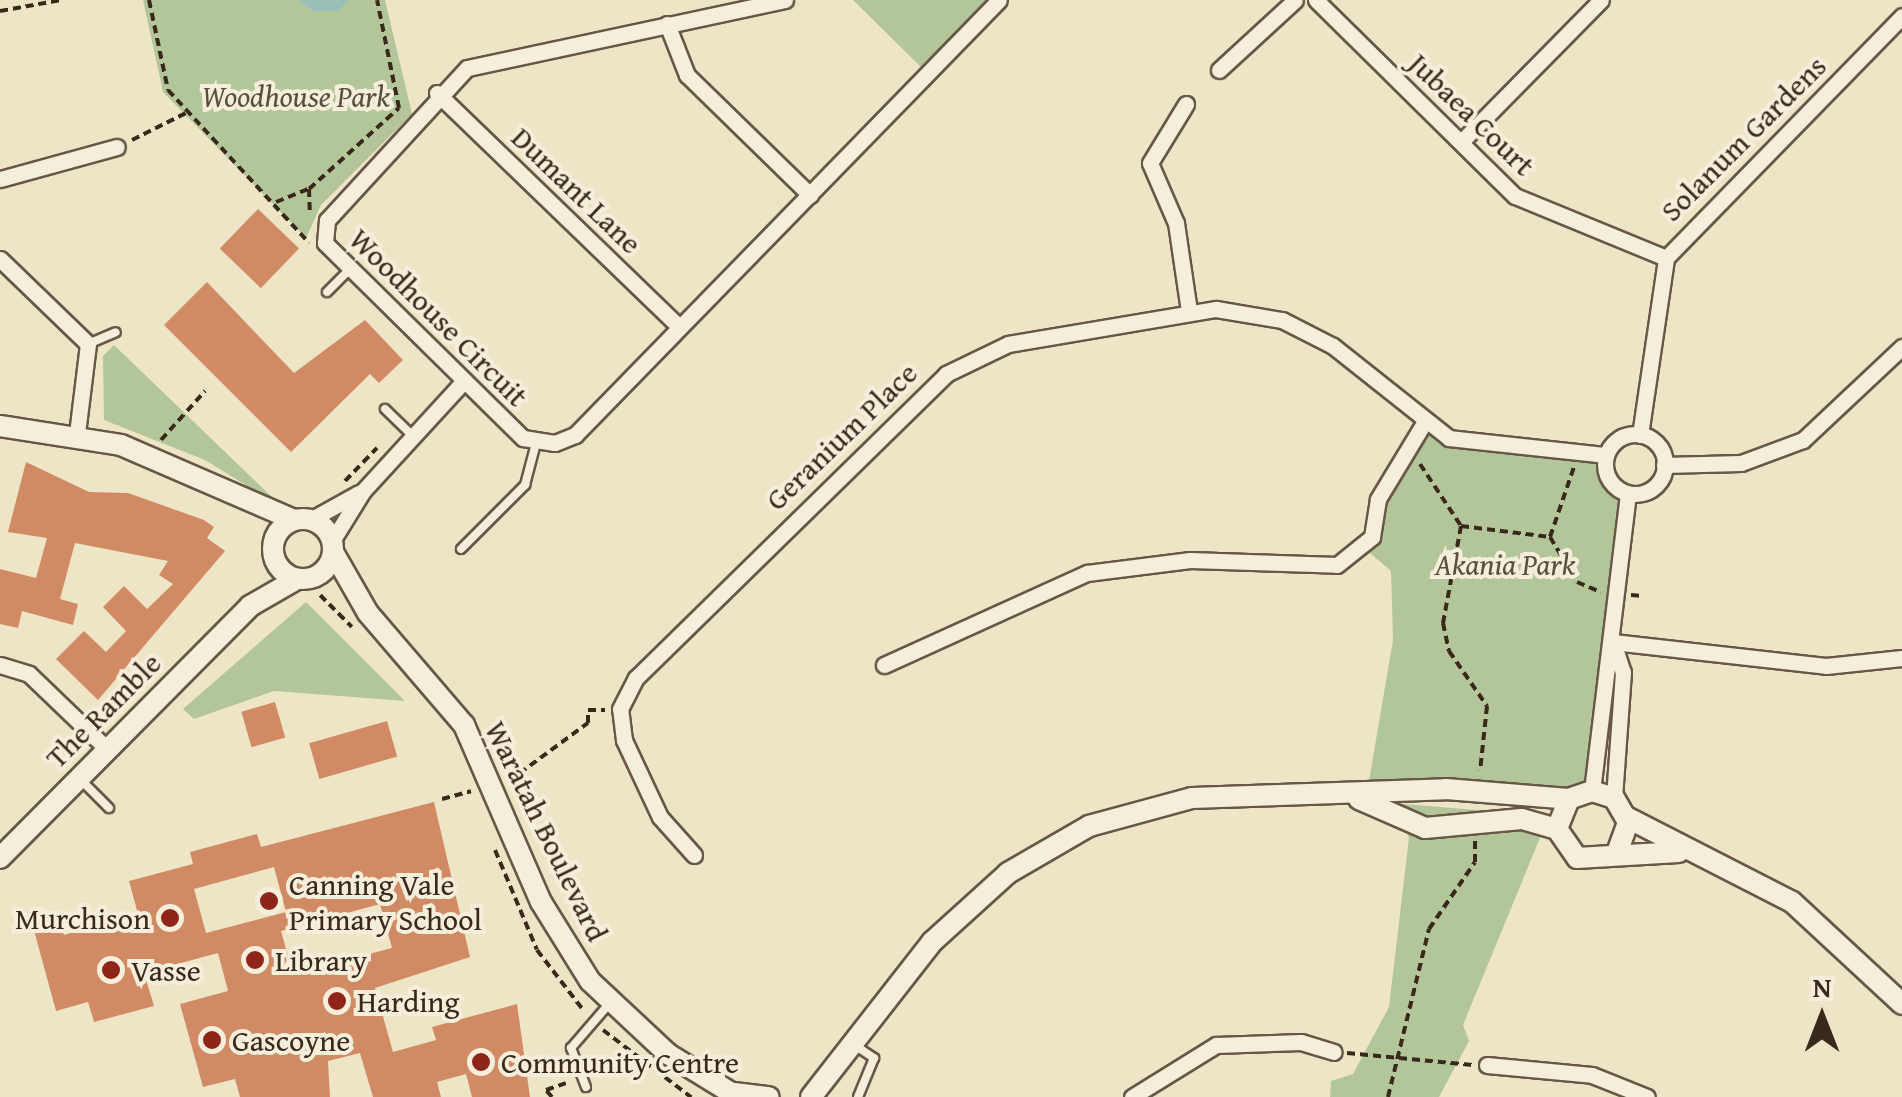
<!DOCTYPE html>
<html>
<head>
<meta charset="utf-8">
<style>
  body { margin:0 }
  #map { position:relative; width:1902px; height:1097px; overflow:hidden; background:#eee5c7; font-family:"Gentium Book Plus",serif }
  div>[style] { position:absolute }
  .green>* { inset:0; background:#b2c69a }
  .water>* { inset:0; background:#99bfb7 }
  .building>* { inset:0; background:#d08b65; transform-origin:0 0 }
  .path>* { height:4px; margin-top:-2px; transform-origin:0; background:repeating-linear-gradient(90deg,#3a281b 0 8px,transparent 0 13px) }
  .roads { filter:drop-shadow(2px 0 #675746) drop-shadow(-2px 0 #675746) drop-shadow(0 2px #675746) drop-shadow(0 -2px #675746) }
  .service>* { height:8px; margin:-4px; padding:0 4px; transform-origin:4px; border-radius:4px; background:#f4eedb }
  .minor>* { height:15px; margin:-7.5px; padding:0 7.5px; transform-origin:7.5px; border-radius:7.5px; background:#f4eedb }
  .minor>.ring { margin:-7.5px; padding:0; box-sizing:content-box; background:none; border:15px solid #f4eedb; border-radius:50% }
  .tertiary>* { height:20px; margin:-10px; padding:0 10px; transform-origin:10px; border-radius:10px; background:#f4eedb }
  .tertiary>.ring { margin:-10px; padding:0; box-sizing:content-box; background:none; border:20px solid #f4eedb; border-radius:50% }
  .dots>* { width:28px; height:28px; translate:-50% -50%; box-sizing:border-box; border:5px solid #f4eedb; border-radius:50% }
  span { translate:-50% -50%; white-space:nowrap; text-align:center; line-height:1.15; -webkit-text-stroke:8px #f4eedb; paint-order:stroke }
  .park-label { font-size:30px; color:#58503b; font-style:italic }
  .street-label { font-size:30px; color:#3a281b }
  .poi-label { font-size:30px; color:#3a281b }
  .left { translate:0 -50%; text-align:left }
  .right { translate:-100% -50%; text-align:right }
  .north { position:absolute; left:1772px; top:967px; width:100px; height:100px; -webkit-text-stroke:8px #f4eedb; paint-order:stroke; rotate:0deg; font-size:28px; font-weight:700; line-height:40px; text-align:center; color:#3a281b }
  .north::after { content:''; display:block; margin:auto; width:35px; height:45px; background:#3a281b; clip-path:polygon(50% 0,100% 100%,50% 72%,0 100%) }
</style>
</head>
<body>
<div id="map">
  <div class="green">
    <i style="clip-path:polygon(143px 0,385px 0,412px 114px,321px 205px,306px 238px,163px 92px)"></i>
    <i style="clip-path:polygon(853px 0,991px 0,924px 70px)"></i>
    <i style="clip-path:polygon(114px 345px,274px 499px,272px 501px,205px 460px,104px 420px,103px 356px)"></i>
    <i style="clip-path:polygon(1421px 427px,1605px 456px,1606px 477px,1625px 496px,1583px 791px,1368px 787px,1393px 640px,1391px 571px,1370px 553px,1381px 503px)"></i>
    <i style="clip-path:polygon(306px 602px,405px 701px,274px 691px,194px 719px,183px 709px)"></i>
    <i style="clip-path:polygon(1391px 803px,1549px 816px,1463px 1025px,1469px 1041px,1439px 1097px,1330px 1097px,1331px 1081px,1353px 1074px,1389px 1007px,1409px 838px)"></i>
  </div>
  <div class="water">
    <i style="clip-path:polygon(298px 0,349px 0,338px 11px,313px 11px)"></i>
  </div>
  <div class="building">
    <i style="left:258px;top:209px;width:57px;height:55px;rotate:44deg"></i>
    <i style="clip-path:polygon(207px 282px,294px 373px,365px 320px,403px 360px,379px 383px,370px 374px,291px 452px,164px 325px)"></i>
    <i style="clip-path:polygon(26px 462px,89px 492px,128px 493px,204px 520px,214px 527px,207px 538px,225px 551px,98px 700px,56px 659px,84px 631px,106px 652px,126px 631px,103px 607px,124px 586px,147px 609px,173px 584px,159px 575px,168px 561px,75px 543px,60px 599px,78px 604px,73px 625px,22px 611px,18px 628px,0 624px,0 569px,36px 578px,47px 538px,8px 532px)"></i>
    <i style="left:275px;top:702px;width:37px;height:35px;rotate:74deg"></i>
    <i style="left:387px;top:721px;width:37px;height:81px;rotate:74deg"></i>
    <i style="clip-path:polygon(evenodd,434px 802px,470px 957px,375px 988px,393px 1052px,436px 1040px,432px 1027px,517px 1004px,530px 1097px,472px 1097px,466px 1074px,437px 1082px,441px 1097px,373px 1097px,360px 1053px,328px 1061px,330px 1097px,240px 1097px,235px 1079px,203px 1087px,180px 1004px,228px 991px,218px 953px,144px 973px,154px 1006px,94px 1022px,88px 1002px,56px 1011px,32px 923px,58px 915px,64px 935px,138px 914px,129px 881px,193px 864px,190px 852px,257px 834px,261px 847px,434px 802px,274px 867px,286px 912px,206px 933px,194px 889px,274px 867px,434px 802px,380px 904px,392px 948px,293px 974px,281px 931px,380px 904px)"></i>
  </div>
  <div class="path">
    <i style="left:149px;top:0;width:92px;rotate:78.1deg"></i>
    <i style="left:168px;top:90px;width:208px;rotate:47.3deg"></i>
    <i style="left:0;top:11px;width:62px;rotate:-10.2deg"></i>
    <i style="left:132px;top:140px;width:60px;rotate:-26.6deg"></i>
    <i style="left:309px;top:189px;width:25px;rotate:88deg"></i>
    <i style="left:276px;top:202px;width:35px;rotate:-22deg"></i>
    <i style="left:309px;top:189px;width:121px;rotate:-42deg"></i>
    <i style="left:399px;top:108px;width:110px;rotate:-101.5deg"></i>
    <i style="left:161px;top:440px;width:66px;rotate:-48.1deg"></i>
    <i style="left:1420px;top:464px;width:74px;rotate:56.5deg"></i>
    <i style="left:1461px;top:526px;width:99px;rotate:100.5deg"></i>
    <i style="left:1443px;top:623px;width:29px;rotate:78deg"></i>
    <i style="left:1449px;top:651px;width:67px;rotate:55.4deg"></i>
    <i style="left:1487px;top:706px;width:65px;rotate:96.1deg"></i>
    <i style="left:345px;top:481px;width:46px;rotate:-45.9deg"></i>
    <i style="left:1461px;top:526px;width:90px;rotate:7deg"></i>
    <i style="left:1550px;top:537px;width:52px;rotate:59deg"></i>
    <i style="left:1577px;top:582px;width:26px;rotate:23deg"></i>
    <i style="left:1550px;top:537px;width:74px;rotate:-71.1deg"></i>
    <i style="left:320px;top:595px;width:45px;rotate:45deg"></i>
    <i style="left:1631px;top:595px;width:12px;rotate:5deg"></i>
    <i style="left:509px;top:781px;width:98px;rotate:-36.3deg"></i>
    <i style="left:588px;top:723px;width:13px;rotate:-90deg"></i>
    <i style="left:588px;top:710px;width:17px"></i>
    <i style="left:442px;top:799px;width:30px;rotate:-15deg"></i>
    <i style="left:495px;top:850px;width:108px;rotate:67.2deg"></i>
    <i style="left:537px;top:950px;width:77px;rotate:52.4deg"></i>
    <i style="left:603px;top:1030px;width:111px;rotate:37.3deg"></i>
    <i style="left:1347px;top:1053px;width:126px;rotate:5.5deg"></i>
    <i style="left:552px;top:1097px;width:9px;rotate:-131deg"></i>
    <i style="left:546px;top:1090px;width:21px;rotate:-19deg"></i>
    <i style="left:1388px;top:1097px;width:173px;rotate:-76.3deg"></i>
    <i style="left:1429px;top:929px;width:81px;rotate:-55.5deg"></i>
    <i style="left:1475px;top:862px;width:21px;rotate:-90deg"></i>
  </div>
  <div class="roads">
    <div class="service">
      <i style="left:327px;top:292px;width:31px;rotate:-45deg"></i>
      <i style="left:88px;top:344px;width:30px;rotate:-23deg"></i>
      <i style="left:385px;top:409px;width:36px;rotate:44deg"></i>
      <i style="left:461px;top:549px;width:91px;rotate:-45deg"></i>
      <i style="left:525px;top:485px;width:43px;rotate:-75.3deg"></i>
      <i style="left:80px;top:779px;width:41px;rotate:45deg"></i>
      <i style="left:856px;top:1046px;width:22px;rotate:34deg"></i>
      <i style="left:874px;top:1058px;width:42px;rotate:112.3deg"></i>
      <i style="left:586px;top:1087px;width:42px;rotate:-111deg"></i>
      <i style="left:571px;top:1048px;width:58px;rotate:-49.2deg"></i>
    </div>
    <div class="minor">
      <i style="left:785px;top:0;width:325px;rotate:167.9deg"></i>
      <i style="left:467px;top:68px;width:207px;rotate:132.6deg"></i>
      <i style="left:327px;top:220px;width:23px;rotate:95deg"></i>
      <i style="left:325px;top:243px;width:278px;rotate:44.6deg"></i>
      <i style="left:523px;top:438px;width:32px;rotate:9deg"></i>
      <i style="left:555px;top:443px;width:22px;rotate:-22deg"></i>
      <i style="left:575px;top:435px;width:607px;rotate:-45.73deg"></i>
      <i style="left:1316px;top:0;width:279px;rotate:44.6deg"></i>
      <i style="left:1515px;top:196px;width:163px;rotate:22.3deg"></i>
      <i style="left:667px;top:24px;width:55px;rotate:68.6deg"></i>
      <i style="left:687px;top:75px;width:172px;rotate:44.3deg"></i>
      <i style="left:1219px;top:70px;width:103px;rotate:-42.6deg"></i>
      <i style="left:437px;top:93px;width:335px;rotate:44deg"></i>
      <i style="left:1186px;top:104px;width:69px;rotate:121.4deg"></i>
      <i style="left:1150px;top:163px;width:65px;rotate:66.6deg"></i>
      <i style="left:1176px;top:223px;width:89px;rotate:81.6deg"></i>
      <i style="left:1461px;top:142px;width:199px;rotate:-45.4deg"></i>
      <i style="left:0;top:179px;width:121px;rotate:-15.3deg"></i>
      <i style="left:0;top:259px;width:122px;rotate:44deg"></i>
      <i style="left:88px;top:344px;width:91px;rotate:97deg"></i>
      <i class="ring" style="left:1605px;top:434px;width:45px;height:45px"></i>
      <i style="left:1640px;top:435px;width:179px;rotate:-81.6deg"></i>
      <i style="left:1666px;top:258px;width:338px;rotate:-45.7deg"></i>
      <i style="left:1664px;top:465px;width:77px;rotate:-1.5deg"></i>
      <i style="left:1741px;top:463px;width:66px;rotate:-20.4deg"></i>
      <i style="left:1803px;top:440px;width:136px;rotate:-43.2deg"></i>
      <i style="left:310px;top:520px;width:56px;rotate:-28.9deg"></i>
      <i style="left:332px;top:541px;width:59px;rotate:-58.2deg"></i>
      <i style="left:363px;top:491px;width:147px;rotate:-47.5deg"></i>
      <i style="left:1613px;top:642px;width:214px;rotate:6.4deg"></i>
      <i style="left:1826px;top:666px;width:76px;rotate:-6deg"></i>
      <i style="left:1613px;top:642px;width:32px;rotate:72deg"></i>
      <i style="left:1623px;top:672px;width:126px;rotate:94.1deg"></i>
      <i style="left:0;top:665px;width:30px;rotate:17deg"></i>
      <i style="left:29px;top:674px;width:107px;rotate:43.9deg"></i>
      <i style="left:884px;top:665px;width:223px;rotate:-24.4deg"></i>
      <i style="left:1087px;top:573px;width:104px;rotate:-7.2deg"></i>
      <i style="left:1190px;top:560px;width:147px;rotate:1.9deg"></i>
      <i style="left:1337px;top:565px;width:45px;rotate:-38.7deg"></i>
      <i style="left:1372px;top:537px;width:38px;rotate:-81deg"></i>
      <i style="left:1378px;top:499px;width:89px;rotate:-58.8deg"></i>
      <i style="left:1592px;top:791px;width:300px;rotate:-83.1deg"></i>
      <i style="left:694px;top:855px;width:51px;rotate:-131.8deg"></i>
      <i style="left:660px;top:817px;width:85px;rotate:-115.1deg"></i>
      <i style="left:624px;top:740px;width:31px;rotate:-97deg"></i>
      <i style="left:620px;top:709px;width:35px;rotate:-63deg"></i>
      <i style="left:636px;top:678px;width:434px;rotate:-44.4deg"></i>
      <i style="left:946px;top:374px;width:69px;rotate:-25.8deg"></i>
      <i style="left:1008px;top:344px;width:211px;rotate:-9.6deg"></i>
      <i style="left:1216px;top:309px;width:67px;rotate:9.5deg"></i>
      <i style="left:1282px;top:320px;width:57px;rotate:27deg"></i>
      <i style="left:1333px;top:346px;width:148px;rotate:38.4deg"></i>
      <i style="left:1449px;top:438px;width:158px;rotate:6.2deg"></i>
      <i style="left:1487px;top:1065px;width:105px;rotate:5.4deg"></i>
      <i style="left:1592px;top:1075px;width:59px;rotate:21.8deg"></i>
      <i style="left:1132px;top:1097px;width:99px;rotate:-31.8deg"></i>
      <i style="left:1216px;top:1045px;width:85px;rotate:-2deg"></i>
      <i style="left:1301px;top:1042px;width:34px;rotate:17deg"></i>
    </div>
    <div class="tertiary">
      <i style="left:0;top:426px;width:122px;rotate:8.9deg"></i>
      <i style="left:121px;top:445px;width:189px;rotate:23.4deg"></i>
      <i class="ring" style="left:273px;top:519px;width:40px;height:40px"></i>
      <i style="left:333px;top:552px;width:70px;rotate:60.2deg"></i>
      <i style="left:368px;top:613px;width:148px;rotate:49.4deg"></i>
      <i style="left:464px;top:725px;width:193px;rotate:66.5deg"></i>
      <i style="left:541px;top:902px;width:93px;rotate:58.2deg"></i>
      <i style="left:590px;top:981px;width:107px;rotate:43.1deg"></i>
      <i style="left:668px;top:1054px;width:82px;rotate:31.6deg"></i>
      <i style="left:1359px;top:799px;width:72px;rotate:23.7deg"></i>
      <i style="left:1425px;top:828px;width:97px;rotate:-5.3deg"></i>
      <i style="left:1522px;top:819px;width:36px;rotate:16deg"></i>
      <i style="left:1626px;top:817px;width:186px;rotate:27.1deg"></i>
      <i style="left:1792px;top:902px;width:150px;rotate:42.8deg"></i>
      <i style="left:1618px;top:850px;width:30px;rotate:-70deg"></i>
      <i style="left:1628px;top:822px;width:28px;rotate:-120deg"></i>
      <i style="left:1614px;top:798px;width:23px;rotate:-162deg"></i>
      <i style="left:1592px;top:791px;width:24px;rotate:161deg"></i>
      <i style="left:1569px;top:799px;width:32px;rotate:112deg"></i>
      <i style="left:1557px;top:829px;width:35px;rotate:55deg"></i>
      <i style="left:1577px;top:858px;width:102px;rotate:-3.4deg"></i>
      <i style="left:0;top:858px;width:355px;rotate:-45.2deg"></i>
      <i style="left:250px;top:606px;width:54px;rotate:-29.9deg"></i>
      <i style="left:734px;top:1093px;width:35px;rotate:7deg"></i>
      <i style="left:811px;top:1097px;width:197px;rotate:-52deg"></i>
      <i style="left:932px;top:942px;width:103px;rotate:-42.2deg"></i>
      <i style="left:1008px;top:873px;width:94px;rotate:-30.1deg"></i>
      <i style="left:1089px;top:826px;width:107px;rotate:-15.2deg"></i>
      <i style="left:1192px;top:798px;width:254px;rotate:-2deg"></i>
      <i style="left:1446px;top:789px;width:123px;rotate:4.6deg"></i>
    </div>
  </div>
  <div class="dots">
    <i style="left:269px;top:901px;background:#8f2418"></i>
    <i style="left:170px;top:918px;background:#8f2418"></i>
    <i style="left:255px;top:960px;background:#8f2418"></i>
    <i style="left:111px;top:970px;background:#8f2418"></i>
    <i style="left:337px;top:1001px;background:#8f2418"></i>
    <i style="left:212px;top:1040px;background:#8f2418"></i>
    <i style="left:481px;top:1062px;background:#8f2418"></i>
  </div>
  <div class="park-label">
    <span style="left:296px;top:96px">Woodhouse Park</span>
    <span style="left:1505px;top:564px">Akania Park</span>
  </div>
  <div class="street-label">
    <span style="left:1472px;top:114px;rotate:44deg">Jubaea Court</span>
    <span style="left:1743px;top:138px;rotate:-45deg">Solanum Gardens</span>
    <span style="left:577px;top:190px;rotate:44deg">Dumant Lane</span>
    <span style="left:439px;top:317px;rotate:45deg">Woodhouse Circuit</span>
    <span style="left:841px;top:436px;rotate:-44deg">Geranium Place</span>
    <span style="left:103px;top:710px;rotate:-45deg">The Ramble</span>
    <span style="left:547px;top:831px;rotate:64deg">Waratah Boulevard</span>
  </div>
  <div class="poi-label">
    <span class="left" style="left:289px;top:901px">Canning Vale<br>Primary School</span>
    <span class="right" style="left:150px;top:918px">Murchison</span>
    <span class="left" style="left:275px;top:960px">Library</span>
    <span class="left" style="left:131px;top:970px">Vasse</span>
    <span class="left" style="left:357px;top:1001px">Harding</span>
    <span class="left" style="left:232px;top:1040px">Gascoyne</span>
    <span class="left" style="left:501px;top:1062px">Community Centre</span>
  </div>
  <div class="north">N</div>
</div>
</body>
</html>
